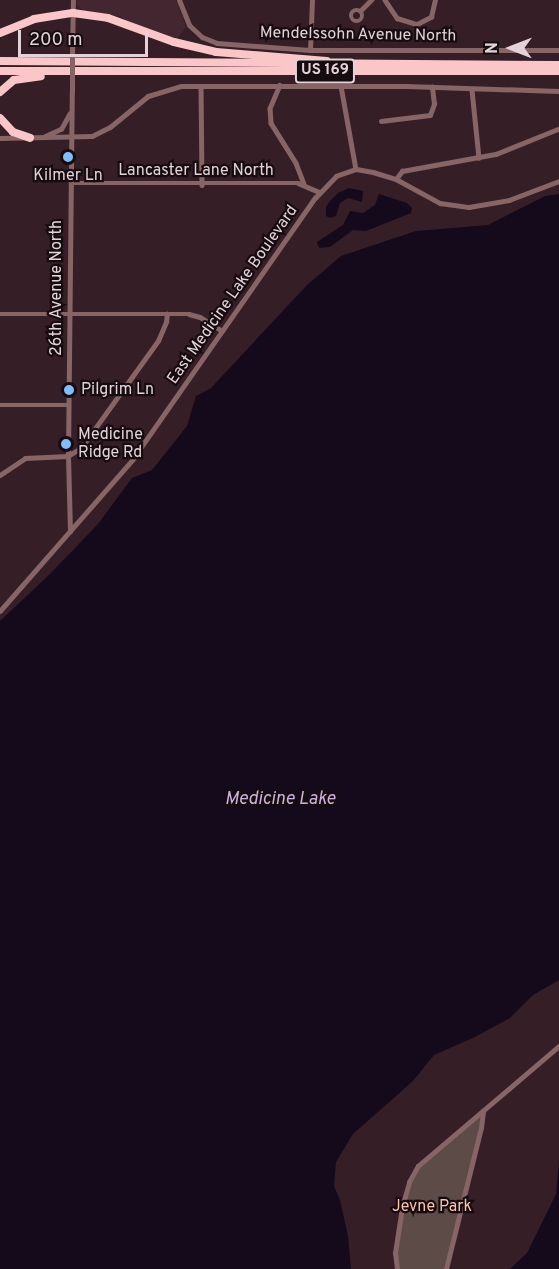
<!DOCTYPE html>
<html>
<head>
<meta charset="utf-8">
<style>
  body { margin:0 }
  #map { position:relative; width:559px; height:1269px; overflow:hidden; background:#361e27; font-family:Overpass,sans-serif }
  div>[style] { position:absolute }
  .built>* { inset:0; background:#442631 }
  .green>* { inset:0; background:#5c4b46 }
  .water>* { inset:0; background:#15091c }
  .minor>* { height:4.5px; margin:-2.25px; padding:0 2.25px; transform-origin:2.25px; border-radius:2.25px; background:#876466 }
  .minor>.ring { margin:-2.25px; padding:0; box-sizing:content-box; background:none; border:4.5px solid #876466; border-radius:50% }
  .tertiary>* { height:5px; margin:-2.5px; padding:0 2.5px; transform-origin:2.5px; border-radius:2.5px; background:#876466 }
  .motorway>* { height:8px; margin:-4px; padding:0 4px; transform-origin:4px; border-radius:4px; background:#fac6c7 }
  .tertiary-bridge>* { height:5px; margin:-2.5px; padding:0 2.5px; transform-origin:2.5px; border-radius:2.5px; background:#876466 }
  .dots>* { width:16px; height:16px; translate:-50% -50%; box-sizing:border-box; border:3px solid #160c10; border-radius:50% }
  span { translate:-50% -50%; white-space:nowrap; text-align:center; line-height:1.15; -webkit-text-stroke:4.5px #160c10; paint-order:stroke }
  .shield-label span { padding:2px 4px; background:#160c10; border:2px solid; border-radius:4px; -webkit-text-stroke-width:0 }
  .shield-label { font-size:15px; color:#e3d2d8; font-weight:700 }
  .street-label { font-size:16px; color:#e3d2d8 }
  .poi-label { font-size:16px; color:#e3d2d8 }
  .left { translate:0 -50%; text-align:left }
  .park-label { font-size:16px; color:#fbc2b1 }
  .water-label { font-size:18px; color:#ceb1df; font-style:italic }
  .north { position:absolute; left:481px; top:18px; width:60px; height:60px; -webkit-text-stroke:4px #160c10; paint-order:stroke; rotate:270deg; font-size:16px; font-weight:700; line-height:24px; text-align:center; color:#e3d2d8 }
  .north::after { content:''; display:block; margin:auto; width:21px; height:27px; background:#e3d2d8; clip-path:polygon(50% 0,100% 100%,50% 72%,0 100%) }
  .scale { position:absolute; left:18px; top:30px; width:130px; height:27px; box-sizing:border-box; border:3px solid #e3d2d8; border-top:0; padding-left:8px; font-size:18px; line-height:21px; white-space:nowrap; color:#e3d2d8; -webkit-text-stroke:4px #160c10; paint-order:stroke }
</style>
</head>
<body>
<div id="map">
  <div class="built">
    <i style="clip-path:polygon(77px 0,176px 0,186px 27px,177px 39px,150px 31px,118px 16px,84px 12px,77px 5px)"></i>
  </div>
  <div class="green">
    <i style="clip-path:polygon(483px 1111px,446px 1269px,397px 1269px,395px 1260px,402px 1207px,412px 1174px)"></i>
  </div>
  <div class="water">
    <i style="clip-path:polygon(349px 188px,363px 191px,362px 202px,348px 198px,340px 203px,336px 216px,330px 218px,326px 216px,326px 207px,330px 201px,338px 193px)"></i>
    <i style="clip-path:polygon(379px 194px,407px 203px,412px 208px,411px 213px,366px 231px,353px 230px,330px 247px,319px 248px,317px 242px,343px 225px,350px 211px,363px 213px,375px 205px)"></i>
    <i style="clip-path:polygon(559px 194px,559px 980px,533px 995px,510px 1018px,473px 1038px,434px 1055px,413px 1081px,353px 1134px,336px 1162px,334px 1186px,340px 1200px,348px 1236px,351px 1269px,0 1269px,0 621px,50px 574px,98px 524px,132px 478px,152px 470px,187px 426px,196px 396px,211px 388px,307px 285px,341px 256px,416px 231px,488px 225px,545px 196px)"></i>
    <i style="clip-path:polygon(559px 1159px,559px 1269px,510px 1269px,527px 1253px,556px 1194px)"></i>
  </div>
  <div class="minor">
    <i style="left:385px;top:0;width:22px;rotate:56deg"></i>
    <i style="left:397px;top:18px;width:21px;rotate:17deg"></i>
    <i style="left:417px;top:24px;width:16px;rotate:-27deg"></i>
    <i style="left:431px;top:17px;width:17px;rotate:-77deg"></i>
    <i class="ring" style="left:351px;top:10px;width:7.5px;height:7.5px"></i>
    <i style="left:360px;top:11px;width:16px;rotate:-45deg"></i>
    <i style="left:310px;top:50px;width:50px;rotate:-87.7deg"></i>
    <i style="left:280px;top:85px;width:25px;rotate:113deg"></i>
    <i style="left:270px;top:108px;width:15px;rotate:86deg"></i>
    <i style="left:271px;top:123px;width:47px;rotate:58deg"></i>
    <i style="left:296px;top:163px;width:22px;rotate:69deg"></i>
    <i style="left:201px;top:86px;width:99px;rotate:89.4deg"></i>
    <i style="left:341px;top:86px;width:84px;rotate:79.8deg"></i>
    <i style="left:472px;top:90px;width:68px;rotate:84.1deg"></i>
    <i style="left:381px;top:121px;width:49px;rotate:-7deg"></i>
    <i style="left:430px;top:115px;width:12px;rotate:-70deg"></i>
    <i style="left:434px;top:104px;width:17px;rotate:-97deg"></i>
    <i style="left:396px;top:179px;width:10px;rotate:-53deg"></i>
    <i style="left:402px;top:171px;width:96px;rotate:-10.3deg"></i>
    <i style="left:496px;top:154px;width:67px;rotate:-22deg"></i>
    <i style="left:71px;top:183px;width:227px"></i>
    <i style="left:298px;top:183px;width:23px;rotate:23deg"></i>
    <i style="left:0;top:314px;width:189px"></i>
    <i style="left:189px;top:314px;width:11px;rotate:15deg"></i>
    <i style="left:200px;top:317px;width:26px;rotate:32deg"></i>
    <i style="left:0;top:405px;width:69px"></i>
    <i style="left:70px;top:532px;width:76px;rotate:-91.5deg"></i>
    <i style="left:68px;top:456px;width:15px;rotate:-32deg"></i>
    <i style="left:81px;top:448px;width:132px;rotate:-54.3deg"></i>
    <i style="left:158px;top:341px;width:21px;rotate:-67deg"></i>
    <i style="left:166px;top:322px;width:8px;rotate:-83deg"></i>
    <i style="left:0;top:611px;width:201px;rotate:-48.8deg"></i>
    <i style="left:132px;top:460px;width:320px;rotate:-55.1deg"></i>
    <i style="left:315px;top:198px;width:30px;rotate:-46deg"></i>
    <i style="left:336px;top:176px;width:21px;rotate:-19deg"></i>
    <i style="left:356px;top:169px;width:17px;rotate:10deg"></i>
    <i style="left:373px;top:172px;width:24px;rotate:17deg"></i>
    <i style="left:396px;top:179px;width:50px;rotate:28.6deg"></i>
    <i style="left:440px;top:203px;width:29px;rotate:8deg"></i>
    <i style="left:469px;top:207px;width:41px;rotate:-9.9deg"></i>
    <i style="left:509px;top:200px;width:53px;rotate:-20.8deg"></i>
    <i style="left:397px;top:1269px;width:16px;rotate:-97deg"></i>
    <i style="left:395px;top:1253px;width:47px;rotate:-81.3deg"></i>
    <i style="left:402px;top:1207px;width:26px;rotate:-74deg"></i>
    <i style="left:409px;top:1182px;width:18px;rotate:-61deg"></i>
    <i style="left:418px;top:1166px;width:185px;rotate:-40.4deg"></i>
    <i style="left:446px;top:1269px;width:145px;rotate:-76.1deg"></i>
    <i style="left:481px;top:1128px;width:17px;rotate:-83deg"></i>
  </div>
  <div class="tertiary">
    <i style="left:179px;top:0;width:27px;rotate:68deg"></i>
    <i style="left:189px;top:25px;width:18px;rotate:43deg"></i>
    <i style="left:202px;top:37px;width:16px;rotate:22deg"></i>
    <i style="left:217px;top:43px;width:93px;rotate:4.3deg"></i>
    <i style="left:310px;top:50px;width:249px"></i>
    <i style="left:72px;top:55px;width:55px;rotate:-89deg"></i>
    <i style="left:45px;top:136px;width:17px;rotate:-24deg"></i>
    <i style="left:61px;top:129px;width:18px;rotate:-61deg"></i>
    <i style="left:0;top:138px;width:92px;rotate:-1.2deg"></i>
    <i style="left:92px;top:136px;width:20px;rotate:-27deg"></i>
    <i style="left:110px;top:127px;width:49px;rotate:-39.2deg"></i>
    <i style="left:148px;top:96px;width:34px;rotate:-17deg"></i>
    <i style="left:181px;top:86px;width:225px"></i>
    <i style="left:406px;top:86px;width:153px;rotate:1.9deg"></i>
    <i style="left:0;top:475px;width:30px;rotate:-34deg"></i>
    <i style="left:25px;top:458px;width:43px;rotate:-2.7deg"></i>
    <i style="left:68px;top:456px;width:365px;rotate:-89.4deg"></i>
  </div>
  <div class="motorway">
    <i style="left:0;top:33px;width:37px;rotate:-22deg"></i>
    <i style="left:34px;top:19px;width:39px;rotate:-9deg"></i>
    <i style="left:73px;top:13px;width:35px;rotate:8deg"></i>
    <i style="left:108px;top:18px;width:70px;rotate:20deg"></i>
    <i style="left:174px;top:42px;width:43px;rotate:13.4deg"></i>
    <i style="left:216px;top:52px;width:111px;rotate:4.6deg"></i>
    <i style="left:0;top:61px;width:559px;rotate:0.41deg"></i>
    <i style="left:0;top:71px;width:559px"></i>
    <i style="left:0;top:92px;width:18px;rotate:-41deg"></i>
    <i style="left:14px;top:80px;width:27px;rotate:-8deg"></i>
    <i style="left:0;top:118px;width:19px;rotate:47deg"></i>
    <i style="left:13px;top:132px;width:18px;rotate:19deg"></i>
  </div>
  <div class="tertiary-bridge">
    <i style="left:72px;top:91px;width:36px;rotate:-90deg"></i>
  </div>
  <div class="dots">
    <i style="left:68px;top:157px;background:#80bdfa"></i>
    <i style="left:69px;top:390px;background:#80bdfa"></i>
    <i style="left:66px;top:444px;background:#80bdfa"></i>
  </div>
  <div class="shield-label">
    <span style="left:325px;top:71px">US 169</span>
  </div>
  <div class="street-label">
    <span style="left:358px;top:35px;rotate:1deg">Mendelssohn Avenue North</span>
    <span style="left:196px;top:171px">Lancaster Lane North</span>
    <span style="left:57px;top:288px;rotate:-90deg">26th Avenue North</span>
    <span style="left:233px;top:295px;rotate:-55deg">East Medicine Lake Boulevard</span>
  </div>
  <div class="poi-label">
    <span style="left:68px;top:176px">Kilmer Ln</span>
    <span class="left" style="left:81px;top:390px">Pilgrim Ln</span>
    <span class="left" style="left:78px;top:444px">Medicine<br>Ridge Rd</span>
  </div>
  <div class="park-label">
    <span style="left:432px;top:1207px">Jevne Park</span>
  </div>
  <div class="water-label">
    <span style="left:280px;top:800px">Medicine Lake</span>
  </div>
  <div class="north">N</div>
  <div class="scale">200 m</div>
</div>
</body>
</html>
